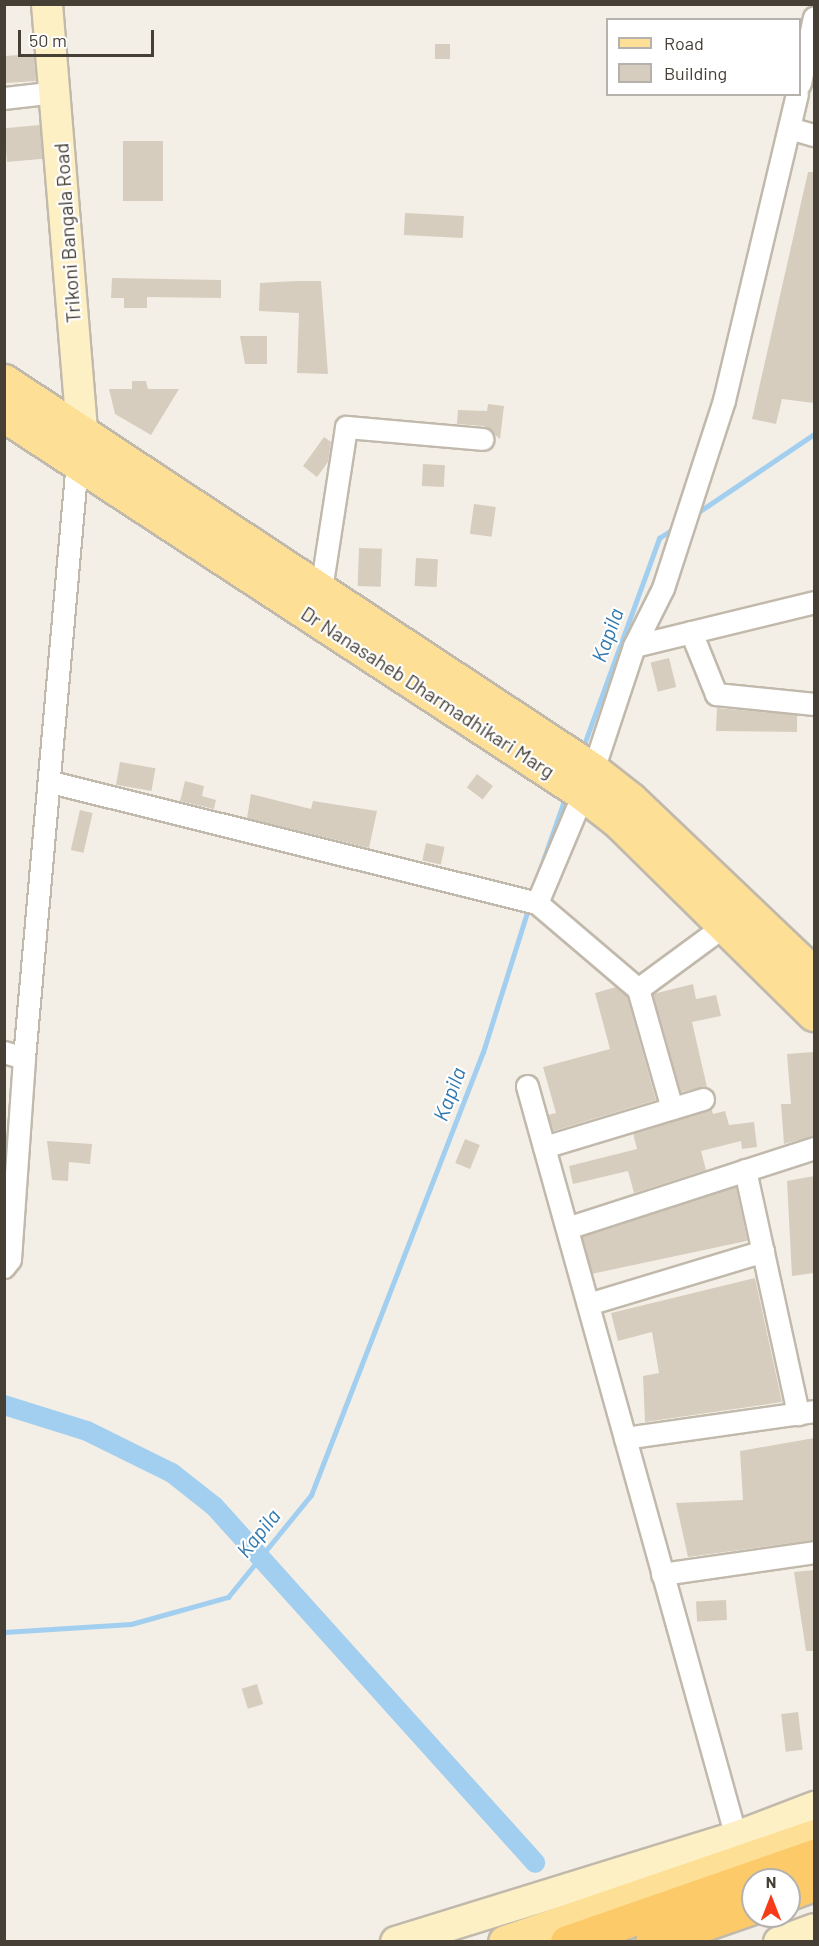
<!DOCTYPE html>
<html>
<head>
<meta charset="utf-8">
<style>
  body { margin:0 }
  #map { position:relative; width:819px; height:1946px; overflow:hidden; background:#f3efe6; font-family:Barlow,sans-serif }
  div>[style] { position:absolute }
  .stream>* { height:5px; margin:-2.5px; padding:0 2.5px; transform-origin:2.5px; border-radius:2.5px; background:#a2cfef }
  .canal>* { height:20px; margin:-10px; padding:0 10px; transform-origin:10px; border-radius:10px; background:#a2cfef }
  .building>* { inset:0; background:#d7cdbe; transform-origin:0 0 }
  .roads { filter:drop-shadow(2px 0 #c1b9ab) drop-shadow(-2px 0 #c1b9ab) drop-shadow(0 2px #c1b9ab) drop-shadow(0 -2px #c1b9ab) }
  .street>* { height:21px; margin:-10.5px; padding:0 10.5px; transform-origin:10.5px; border-radius:10.5px; background:#fff }
  .secondary>* { height:30px; margin:-15px; padding:0 15px; transform-origin:15px; border-radius:15px; background:#fef0c5 }
  .primary>* { height:33px; margin:-16.5px; padding:0 16.5px; transform-origin:16.5px; border-radius:16.5px; background:#fddf95 }
  .highway>* { height:33px; margin:-16.5px; padding:0 16.5px; transform-origin:16.5px; border-radius:16.5px; background:#fcca68 }
  span { translate:-50% -50%; white-space:nowrap; text-align:center; line-height:1.15; -webkit-text-stroke:4.5px #fff; paint-order:stroke }
  .street-label { font-size:20px; color:#453f35 }
  .water-label { font-size:21px; color:#3079af; font-style:italic }
  .frame { position:absolute; inset:0; border:6px solid #453f35; pointer-events:none }
  .legend { position:absolute; left:606px; top:18px; width:195px; height:78px; box-sizing:border-box; background:#fff; border:2px solid #b5b2ae; margin:0; padding:8px 10px; list-style:none; font-size:18px; color:#453f35 }
  .legend li { display:flex; align-items:center; gap:12px; height:30px }
  .legend b { width:30px; border:2px solid #b5b2ae }
  .north { position:absolute; left:741px; top:1868px; width:60px; height:60px; box-sizing:border-box; background:#fff; border:2px solid #b5b2ae; border-radius:50%; rotate:0deg; font-size:16px; font-weight:700; line-height:24px; text-align:center; color:#453f35 }
  .north::after { content:''; display:block; margin:auto; width:21px; height:27px; background:#f73a18; clip-path:polygon(50% 0,100% 100%,50% 72%,0 100%) }
  .scale { position:absolute; left:18px; top:30px; width:136px; height:27px; box-sizing:border-box; border:3px solid #453f35; border-top:0; padding-left:8px; font-size:18px; line-height:21px; white-space:nowrap; color:#453f35; -webkit-text-stroke:4px #fff; paint-order:stroke }
</style>
</head>
<body>
<div id="map">
  <div class="stream">
    <i style="left:694px;top:515px;width:145px;rotate:-34deg"></i>
    <i style="left:582px;top:750px;width:226px;rotate:-70deg"></i>
    <i style="left:659px;top:538px;width:20px;rotate:-33deg"></i>
    <i style="left:539px;top:872px;width:82px;rotate:-70.7deg"></i>
    <i style="left:4px;top:1632px;width:127px;rotate:-3.6deg"></i>
    <i style="left:131px;top:1624px;width:101px;rotate:-15.6deg"></i>
    <i style="left:228px;top:1597px;width:132px;rotate:-50.9deg"></i>
    <i style="left:311px;top:1495px;width:475px;rotate:-68.8deg"></i>
    <i style="left:483px;top:1052px;width:153px;rotate:-72.5deg"></i>
  </div>
  <div class="canal">
    <i style="left:4px;top:1405px;width:87px;rotate:17.4deg"></i>
    <i style="left:87px;top:1431px;width:95px;rotate:26.3deg"></i>
    <i style="left:172px;top:1473px;width:53px;rotate:38.2deg"></i>
    <i style="left:214px;top:1506px;width:480px;rotate:48deg"></i>
  </div>
  <div class="building">
    <i style="left:435px;top:44px;width:15px;height:15px"></i>
    <i style="left:34px;top:54px;width:27px;height:30px;rotate:86deg"></i>
    <i style="left:40px;top:125px;width:34px;height:36px;rotate:85deg"></i>
    <i style="left:123px;top:141px;width:40px;height:60px"></i>
    <i style="clip-path:polygon(808px 172px,814px 172px,814px 403px,782px 399px,776px 424px,752px 419px)"></i>
    <i style="left:405px;top:213px;width:59px;height:22px;rotate:3deg"></i>
    <i style="clip-path:polygon(112px 278px,221px 280px,221px 298px,147px 297px,147px 308px,124px 308px,124px 298px,111px 298px)"></i>
    <i style="clip-path:polygon(296px 281px,321px 281px,328px 374px,297px 373px,299px 313px,259px 311px,260px 283px)"></i>
    <i style="clip-path:polygon(240px 336px,267px 336px,267px 364px,245px 364px)"></i>
    <i style="clip-path:polygon(132px 381px,146px 381px,148px 389px,179px 389px,151px 435px,115px 414px,109px 389px,132px 389px)"></i>
    <i style="clip-path:polygon(488px 404px,504px 406px,500px 439px,484px 426px,457px 424px,458px 410px,487px 411px)"></i>
    <i style="clip-path:polygon(324px 437px,331px 442px,328px 462px,317px 477px,303px 466px)"></i>
    <i style="left:423px;top:464px;width:22px;height:22px;rotate:3deg"></i>
    <i style="left:474px;top:504px;width:22px;height:30px;rotate:8deg"></i>
    <i style="left:359px;top:548px;width:23px;height:38px;rotate:2deg"></i>
    <i style="left:416px;top:558px;width:22px;height:28px;rotate:3deg"></i>
    <i style="left:669px;top:658px;width:30px;height:19px;rotate:76deg"></i>
    <i style="clip-path:polygon(717px 708px,797px 715px,797px 732px,716px 731px)"></i>
    <i style="left:120px;top:762px;width:36px;height:23px;rotate:10deg"></i>
    <i style="left:477px;top:774px;width:20px;height:17px;rotate:37deg"></i>
    <i style="clip-path:polygon(185px 781px,204px 786px,202px 796px,216px 800px,214px 809px,180px 801px)"></i>
    <i style="clip-path:polygon(251px 794px,311px 809px,313px 801px,377px 811px,369px 848px,247px 818px)"></i>
    <i style="left:80px;top:810px;width:13px;height:41px;rotate:13deg"></i>
    <i style="left:426px;top:843px;width:19px;height:18px;rotate:12deg"></i>
    <i style="clip-path:polygon(693px 984px,696px 999px,716px 995px,721px 1016px,692px 1022px,707px 1087px,681px 1092px,653px 994px)"></i>
    <i style="clip-path:polygon(616px 987px,627px 996px,656px 1100px,553px 1131px,548px 1115px,556px 1113px,543px 1067px,610px 1049px,595px 993px)"></i>
    <i style="clip-path:polygon(813px 1052px,814px 1136px,784px 1144px,781px 1104px,791px 1104px,787px 1054px)"></i>
    <i style="clip-path:polygon(711px 1108px,713px 1114px,725px 1111px,729px 1125px,754px 1122px,757px 1147px,742px 1149px,741px 1141px,701px 1151px,706px 1170px,634px 1193px,628px 1171px,573px 1184px,569px 1166px,637px 1149px,633px 1133px)"></i>
    <i style="left:465px;top:1139px;width:16px;height:26px;rotate:22deg"></i>
    <i style="clip-path:polygon(47px 1141px,92px 1144px,90px 1164px,69px 1162px,68px 1181px,52px 1180px)"></i>
    <i style="clip-path:polygon(814px 1176px,814px 1273px,792px 1276px,787px 1181px)"></i>
    <i style="left:736px;top:1187px;width:55px;height:162px;rotate:78deg"></i>
    <i style="clip-path:polygon(755px 1278px,782px 1402px,645px 1422px,643px 1376px,659px 1373px,652px 1332px,618px 1341px,611px 1313px)"></i>
    <i style="clip-path:polygon(814px 1438px,814px 1540px,688px 1557px,676px 1503px,743px 1500px,740px 1451px)"></i>
    <i style="clip-path:polygon(814px 1570px,814px 1651px,806px 1651px,794px 1572px)"></i>
    <i style="left:726px;top:1600px;width:20px;height:30px;rotate:87deg"></i>
    <i style="left:257px;top:1684px;width:21px;height:16px;rotate:73deg"></i>
    <i style="left:798px;top:1712px;width:38px;height:17px;rotate:83deg"></i>
  </div>
  <div class="roads">
    <div class="street">
      <i style="left:800px;top:83px;width:67px;rotate:-78deg"></i>
      <i style="left:4px;top:98px;width:52px;rotate:-6.6deg"></i>
      <i style="left:789px;top:128px;width:26px;rotate:16deg"></i>
      <i style="left:319px;top:602px;width:177px;rotate:-81.2deg"></i>
      <i style="left:346px;top:427px;width:137px;rotate:5deg"></i>
      <i style="left:691px;top:632px;width:67px;rotate:68deg"></i>
      <i style="left:716px;top:694px;width:99px;rotate:5.8deg"></i>
      <i style="left:634px;top:646px;width:185px;rotate:-13.7deg"></i>
      <i style="left:51px;top:782px;width:501px;rotate:13.98deg"></i>
      <i style="left:537px;top:903px;width:133px;rotate:40.4deg"></i>
      <i style="left:638px;top:989px;width:124px;rotate:74.1deg"></i>
      <i style="left:537px;top:903px;width:144px;rotate:-67.2deg"></i>
      <i style="left:593px;top:770px;width:131px;rotate:-71.7deg"></i>
      <i style="left:634px;top:646px;width:65px;rotate:-63.4deg"></i>
      <i style="left:663px;top:588px;width:198px;rotate:-72deg"></i>
      <i style="left:724px;top:400px;width:315px;rotate:-76.6deg"></i>
      <i style="left:638px;top:989px;width:108px;rotate:-36.3deg"></i>
      <i style="left:4px;top:1052px;width:21px;rotate:17deg"></i>
      <i style="left:24px;top:1058px;width:598px;rotate:-84.92deg"></i>
      <i style="left:527px;top:1086px;width:780px;rotate:74.45deg"></i>
      <i style="left:544px;top:1147px;width:166px;rotate:-16.8deg"></i>
      <i style="left:745px;top:1170px;width:250px;rotate:77.7deg"></i>
      <i style="left:567px;top:1228px;width:260px;rotate:-17.9deg"></i>
      <i style="left:4px;top:1267px;width:10px;rotate:-53deg"></i>
      <i style="left:10px;top:1259px;width:201px;rotate:-86deg"></i>
      <i style="left:588px;top:1304px;width:183px;rotate:-16.8deg"></i>
      <i style="left:625px;top:1438px;width:191px;rotate:-8.1deg"></i>
      <i style="left:662px;top:1574px;width:154px;rotate:-8.2deg"></i>
    </div>
    <div class="secondary">
      <i style="left:47px;top:4px;width:424px;rotate:85.3deg"></i>
      <i style="left:82px;top:427px;width:26px;rotate:99deg"></i>
      <i style="left:396px;top:1942px;width:356px;rotate:-17.2deg"></i>
      <i style="left:736px;top:1837px;width:84px;rotate:-21deg"></i>
      <i style="left:779px;top:1942px;width:37px;rotate:-20deg"></i>
    </div>
    <div class="primary">
      <i style="left:4px;top:381px;width:706px;rotate:33.44deg"></i>
      <i style="left:593px;top:770px;width:47px;rotate:38.1deg"></i>
      <i style="left:630px;top:799px;width:254px;rotate:43.6deg"></i>
      <i style="left:4px;top:415px;width:691px;rotate:33.18deg"></i>
      <i style="left:582px;top:793px;width:46px;rotate:37.9deg"></i>
      <i style="left:618px;top:821px;width:275px;rotate:44.6deg"></i>
      <i style="left:505px;top:1942px;width:327px;rotate:-18.9deg"></i>
    </div>
    <div class="highway">
      <i style="left:789px;top:1893px;width:27px;rotate:-20deg"></i>
      <i style="left:567px;top:1942px;width:262px;rotate:-19.2deg"></i>
      <i style="left:652px;top:1942px;width:107px;rotate:-19.1deg"></i>
    </div>
  </div>
  <div class="street-label">
    <span style="left:67px;top:233px;rotate:-94deg">Trikoni Bangala Road</span>
    <span style="left:428px;top:692px;rotate:33deg">Dr Nanasaheb Dharmadhikari Marg</span>
  </div>
  <div class="water-label">
    <span style="left:607px;top:635px;rotate:-70deg">Kapila</span>
    <span style="left:449px;top:1094px;rotate:-69deg">Kapila</span>
    <span style="left:258px;top:1533px;rotate:-51deg">Kapila</span>
  </div>
  <div class="frame"></div>
  <ul class="legend">
  <li><b style="height:8px;background:#fddf95"></b>Road</li>
  <li><b style="height:16px;background:#d7cdbe"></b>Building</li>
  </ul>
  <div class="north">N</div>
  <div class="scale">50 m</div>
</div>
</body>
</html>
